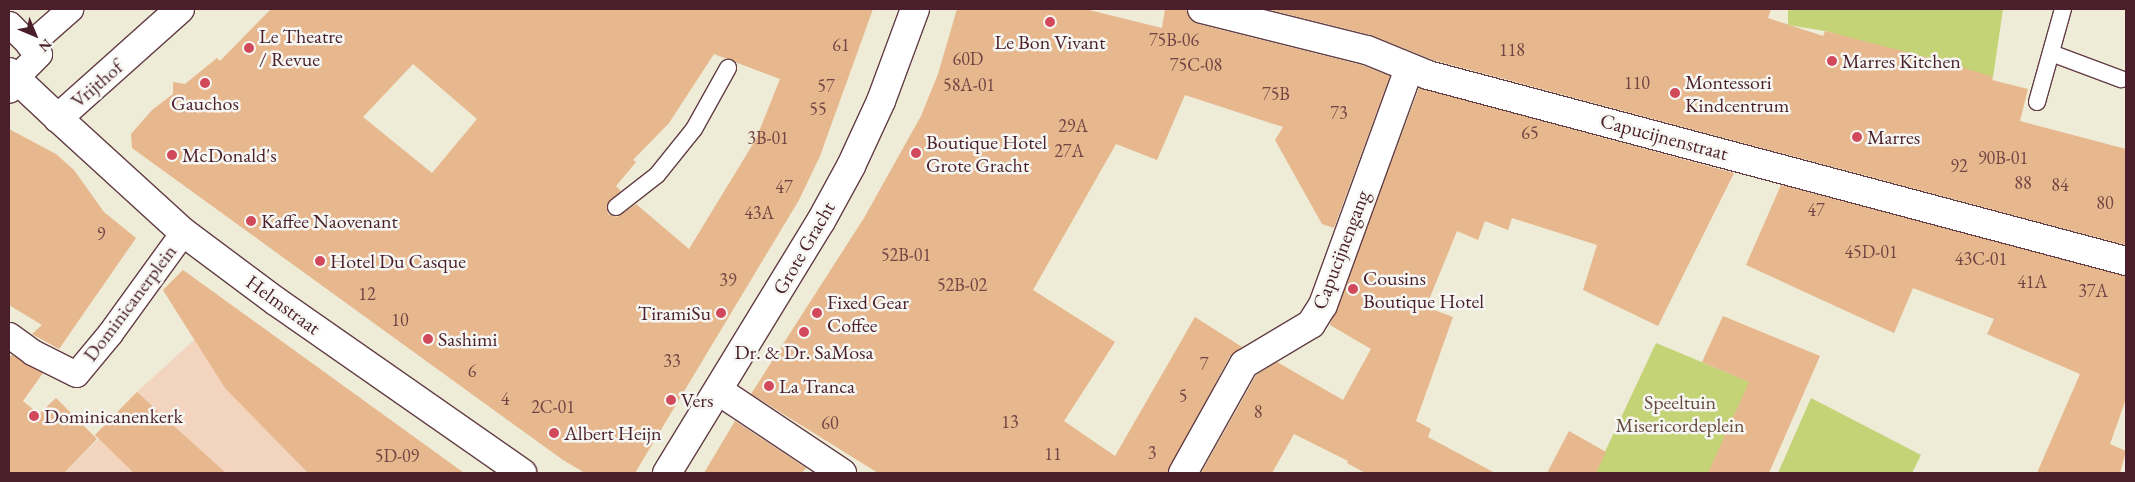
<!DOCTYPE html>
<html>
<head>
<meta charset="utf-8">
<style>
  body { margin:0 }
  #map { position:relative; width:2135px; height:482px; overflow:hidden; background:#eeebd7; font-family:"EB Garamond",serif }
  div>[style] { position:absolute }
  .built>* { inset:0; background:#f3d4bf }
  .green>* { inset:0; background:#c3d375 }
  .building>* { inset:0; background:#e7b78d }
  .roads { filter:drop-shadow(1px 0 #633e45) drop-shadow(-1px 0 #633e45) drop-shadow(0 1px #633e45) drop-shadow(0 -1px #633e45) }
  .service>* { height:16px; margin:-8px; padding:0 8px; transform-origin:8px; border-radius:8px; background:#fff }
  .pedestrian>* { height:25px; margin:-12.5px; padding:0 12.5px; transform-origin:12.5px; border-radius:12.5px; background:#fff }
  .minor>* { height:28px; margin:-14px; padding:0 14px; transform-origin:14px; border-radius:14px; background:#fff }
  .tertiary>* { height:28px; margin:-14px; padding:0 14px; transform-origin:14px; border-radius:14px; background:#fff }
  .dots>* { width:14px; height:14px; translate:-50% -50%; box-sizing:border-box; border:2px solid #f6f6f2; border-radius:50% }
  span { translate:-50% -50%; white-space:nowrap; text-align:center; line-height:1.15; -webkit-text-stroke:5px #f6f6f2; paint-order:stroke }
  .number-label { font-size:18px; color:#714544 }
  .number-label span { -webkit-text-stroke-width:0 }
  .poi-label { font-size:20px; color:#4a1f2b }
  .left { translate:0 -50%; text-align:left }
  .right { translate:-100% -50%; text-align:right }
  .street-label { font-size:20px; color:#4a1f2b }
  .park-label { font-size:20px; color:#684c3e }
  .frame { position:absolute; inset:0; border:10px solid #4a1f2b; pointer-events:none }
  .north { position:absolute; left:10px; top:10px; width:50px; height:50px; -webkit-text-stroke:4px #f6f6f2; paint-order:stroke; rotate:135deg; font-size:14px; font-weight:700; line-height:20px; text-align:center; color:#4a1f2b }
  .north::after { content:''; display:block; margin:auto; width:18px; height:22px; background:#4a1f2b; clip-path:polygon(50% 0,100% 100%,50% 72%,0 100%) }
</style>
</head>
<body>
<div id="map">
  <div class="built">
    <i style="clip-path:polygon(183px 270px,464px 473px,64px 473px,99px 439px,95px 435px,137px 392px,194px 340px,163px 290px)"></i>
  </div>
  <div class="green">
    <i style="clip-path:polygon(1788px 9px,2003px 9px,1993px 77px,1825px 31px,1788px 25px)"></i>
    <i style="clip-path:polygon(1656px 343px,1752px 383px,1710px 473px,1595px 473px)"></i>
    <i style="clip-path:polygon(1811px 398px,1921px 455px,1912px 473px,1778px 473px)"></i>
  </div>
  <div class="building">
    <i style="clip-path:polygon(evenodd,271px 9px,873px 9px,820px 156px,799px 200px,635px 473px,585px 473px,563px 460px,132px 148px,131px 134px,152px 110px,173px 94px,173px 82px,185px 84px,217px 58px,220px 61px,271px 9px,714px 54px,780px 79px,756px 139px,689px 249px,636px 204px,617px 217px,608px 214px,607px 204px,621px 191px,616px 186px,636px 162px,633px 160px,669px 123px,714px 54px,271px 9px,413px 64px,477px 119px,432px 173px,363px 117px,413px 64px)"></i>
    <i style="clip-path:polygon(957px 9px,1085px 9px,1162px 28px,1165px 9px,1187px 9px,1191px 20px,1198px 24px,1362px 65px,1390px 76px,1334px 228px,1322px 224px,1275px 140px,1283px 127px,1185px 95px,1157px 160px,1116px 144px,1033px 290px,1115px 342px,1064px 421px,1115px 456px,1195px 317px,1242px 347px,1230px 356px,1167px 473px,878px 473px,751px 394px,864px 218px,921px 116px,938px 74px)"></i>
    <i style="clip-path:polygon(1266px 9px,1771px 9px,1768px 18px,1823px 36px,1825px 31px,1949px 63px,1993px 77px,1992px 80px,2028px 89px,2020px 121px,2126px 149px,2126px 245px,1433px 60px,1371px 35px)"></i>
    <i style="clip-path:polygon(1419px 88px,1734px 173px,1658px 326px,1583px 290px,1597px 245px,1512px 218px,1508px 230px,1485px 221px,1478px 240px,1457px 231px,1426px 307px,1453px 317px,1416px 421px,1431px 429px,1428px 437px,1495px 473px,1365px 473px,1347px 463px,1348px 461px,1294px 434px,1272px 473px,1201px 473px,1256px 375px,1277px 362px,1343px 400px,1371px 349px,1330px 325px)"></i>
    <i style="clip-path:polygon(9px 129px,56px 154px,74px 170px,104px 212px,136px 238px,59px 349px,32px 334px,42px 325px,9px 305px)"></i>
    <i style="clip-path:polygon(1781px 185px,2126px 276px,2126px 399px,2110px 444px,2126px 451px,2120px 473px,2037px 473px,2080px 374px,1987px 334px,1994px 319px,1913px 288px,1894px 333px,1746px 265px)"></i>
    <i style="clip-path:polygon(183px 270px,464px 473px,308px 473px,225px 388px,163px 290px)"></i>
    <i style="clip-path:polygon(1723px 316px,1820px 356px,1769px 473px,1708px 473px,1749px 382px,1702px 362px)"></i>
    <i style="clip-path:polygon(12px 355px,43px 373px,23px 401px,39px 414px,56px 398px,97px 439px,64px 473px,9px 473px,9px 357px)"></i>
    <i style="clip-path:polygon(137px 392px,175px 427px,226px 473px,134px 473px,95px 435px)"></i>
    <i style="clip-path:polygon(735px 421px,806px 468px,802px 473px,704px 473px)"></i>
    <i style="clip-path:polygon(1569px 431px,1606px 452px,1596px 473px,1547px 473px)"></i>
  </div>
  <div class="roads">
    <div class="service">
      <i style="left:2051px;top:53px;width:75px;rotate:20.4deg"></i>
      <i style="left:2037px;top:102px;width:97px;rotate:-74.4deg"></i>
      <i style="left:616px;top:207px;width:52px;rotate:-38deg"></i>
      <i style="left:657px;top:175px;width:59px;rotate:-51.2deg"></i>
      <i style="left:694px;top:129px;width:70px;rotate:-60.9deg"></i>
    </div>
    <div class="pedestrian">
      <i style="left:9px;top:24px;width:42px;rotate:45deg"></i>
      <i style="left:39px;top:54px;width:34px;rotate:135deg"></i>
      <i style="left:15px;top:78px;width:13px;rotate:117deg"></i>
      <i style="left:29px;top:45px;width:55px;rotate:-41.3deg"></i>
      <i style="left:9px;top:335px;width:29px;rotate:36deg"></i>
      <i style="left:32px;top:352px;width:49px;rotate:26.6deg"></i>
      <i style="left:76px;top:374px;width:53px;rotate:-50.3deg"></i>
      <i style="left:110px;top:333px;width:125px;rotate:-54.1deg"></i>
    </div>
    <div class="minor">
      <i style="left:1202px;top:9px;width:170px;rotate:14deg"></i>
      <i style="left:1367px;top:50px;width:66px;rotate:22.3deg"></i>
      <i style="left:1428px;top:75px;width:722px;rotate:14.92deg"></i>
      <i style="left:9px;top:72px;width:67px;rotate:43.2deg"></i>
      <i style="left:719px;top:391px;width:148px;rotate:33.7deg"></i>
      <i style="left:1183px;top:473px;width:125px;rotate:-60.8deg"></i>
      <i style="left:1244px;top:364px;width:78px;rotate:-30.8deg"></i>
      <i style="left:1311px;top:324px;width:22px;rotate:-58deg"></i>
      <i style="left:1323px;top:305px;width:251px;rotate:-70deg"></i>
    </div>
    <div class="tertiary">
      <i style="left:180px;top:9px;width:164px;rotate:138.2deg"></i>
      <i style="left:58px;top:118px;width:169px;rotate:42.4deg"></i>
      <i style="left:183px;top:232px;width:117px;rotate:36.7deg"></i>
      <i style="left:277px;top:302px;width:299px;rotate:34.9deg"></i>
      <i style="left:667px;top:473px;width:295px;rotate:-58.6deg"></i>
      <i style="left:821px;top:221px;width:63px;rotate:-61.4deg"></i>
      <i style="left:851px;top:166px;width:72px;rotate:-65.2deg"></i>
      <i style="left:881px;top:101px;width:98px;rotate:-69.7deg"></i>
    </div>
  </div>
  <div class="dots">
    <i style="left:1050px;top:22px;background:#d1495b"></i>
    <i style="left:249px;top:48px;background:#d1495b"></i>
    <i style="left:1832px;top:61px;background:#d1495b"></i>
    <i style="left:205px;top:83px;background:#d1495b"></i>
    <i style="left:1675px;top:93px;background:#d1495b"></i>
    <i style="left:1857px;top:137px;background:#d1495b"></i>
    <i style="left:916px;top:153px;background:#d1495b"></i>
    <i style="left:172px;top:155px;background:#d1495b"></i>
    <i style="left:251px;top:221px;background:#d1495b"></i>
    <i style="left:320px;top:261px;background:#d1495b"></i>
    <i style="left:1353px;top:289px;background:#d1495b"></i>
    <i style="left:721px;top:313px;background:#d1495b"></i>
    <i style="left:817px;top:313px;background:#d1495b"></i>
    <i style="left:804px;top:332px;background:#d1495b"></i>
    <i style="left:428px;top:339px;background:#d1495b"></i>
    <i style="left:769px;top:386px;background:#d1495b"></i>
    <i style="left:671px;top:400px;background:#d1495b"></i>
    <i style="left:34px;top:416px;background:#d1495b"></i>
    <i style="left:554px;top:433px;background:#d1495b"></i>
  </div>
  <div class="number-label">
    <span style="left:1174px;top:40px">75B-06</span>
    <span style="left:841px;top:45px">61</span>
    <span style="left:1512px;top:50px">118</span>
    <span style="left:968px;top:59px">60D</span>
    <span style="left:1196px;top:65px">75C-08</span>
    <span style="left:1637px;top:83px">110</span>
    <span style="left:969px;top:85px">58A-01</span>
    <span style="left:826px;top:86px">57</span>
    <span style="left:1276px;top:94px">75B</span>
    <span style="left:818px;top:109px">55</span>
    <span style="left:1339px;top:113px">73</span>
    <span style="left:1073px;top:126px">29A</span>
    <span style="left:1530px;top:133px">65</span>
    <span style="left:768px;top:138px">3B-01</span>
    <span style="left:1069px;top:151px">27A</span>
    <span style="left:2003px;top:158px">90B-01</span>
    <span style="left:1959px;top:166px">92</span>
    <span style="left:2023px;top:183px">88</span>
    <span style="left:2060px;top:185px">84</span>
    <span style="left:784px;top:187px">47</span>
    <span style="left:2105px;top:203px">80</span>
    <span style="left:1816px;top:210px">47</span>
    <span style="left:759px;top:213px">43A</span>
    <span style="left:101px;top:234px">9</span>
    <span style="left:1871px;top:252px">45D-01</span>
    <span style="left:906px;top:255px">52B-01</span>
    <span style="left:1981px;top:259px">43C-01</span>
    <span style="left:728px;top:280px">39</span>
    <span style="left:2032px;top:282px">41A</span>
    <span style="left:962px;top:285px">52B-02</span>
    <span style="left:2093px;top:291px">37A</span>
    <span style="left:367px;top:294px">12</span>
    <span style="left:400px;top:320px">10</span>
    <span style="left:672px;top:361px">33</span>
    <span style="left:1204px;top:364px">7</span>
    <span style="left:472px;top:371px">6</span>
    <span style="left:1183px;top:396px">5</span>
    <span style="left:505px;top:399px">4</span>
    <span style="left:553px;top:407px">2C-01</span>
    <span style="left:1258px;top:412px">8</span>
    <span style="left:1010px;top:422px">13</span>
    <span style="left:830px;top:423px">60</span>
    <span style="left:1152px;top:453px">3</span>
    <span style="left:1053px;top:454px">11</span>
    <span style="left:397px;top:456px">5D-09</span>
  </div>
  <div class="poi-label">
    <span class="left" style="left:259px;top:48px">Le Theatre<br>/ Revue</span>
    <span style="left:1050px;top:42px">Le Bon Vivant</span>
    <span class="left" style="left:1842px;top:61px">Marres Kitchen</span>
    <span class="left" style="left:1685px;top:94px">Montessori<br>Kindcentrum</span>
    <span style="left:205px;top:103px">Gauchos</span>
    <span class="left" style="left:1867px;top:137px">Marres</span>
    <span class="left" style="left:926px;top:154px">Boutique Hotel<br>Grote Gracht</span>
    <span class="left" style="left:182px;top:155px">McDonald's</span>
    <span class="left" style="left:261px;top:221px">Kaffee Naovenant</span>
    <span class="left" style="left:330px;top:261px">Hotel Du Casque</span>
    <span class="left" style="left:1363px;top:290px">Cousins<br>Boutique Hotel</span>
    <span class="left" style="left:827px;top:314px">Fixed Gear<br>Coffee</span>
    <span class="right" style="left:711px;top:313px">TiramiSu</span>
    <span class="left" style="left:438px;top:339px">Sashimi</span>
    <span style="left:804px;top:352px">Dr. &amp; Dr. SaMosa</span>
    <span class="left" style="left:779px;top:386px">La Tranca</span>
    <span class="left" style="left:681px;top:400px">Vers</span>
    <span class="left" style="left:44px;top:416px">Dominicanenkerk</span>
    <span class="left" style="left:564px;top:433px">Albert Heijn</span>
  </div>
  <div class="street-label">
    <span style="left:97px;top:84px;rotate:-41deg">Vrijthof</span>
    <span style="left:1664px;top:137px;rotate:15deg">Capucijnenstraat</span>
    <span style="left:804px;top:248px;rotate:-60deg">Grote Gracht</span>
    <span style="left:1341px;top:250px;rotate:-69deg">Capucijnengang</span>
    <span style="left:130px;top:303px;rotate:-53deg">Dominicanerplein</span>
    <span style="left:283px;top:305px;rotate:36deg">Helmstraat</span>
  </div>
  <div class="park-label">
    <span style="left:1680px;top:414px">Speeltuin<br>Misericordeplein</span>
  </div>
  <div class="frame"></div>
  <div class="north">N</div>
</div>
</body>
</html>
